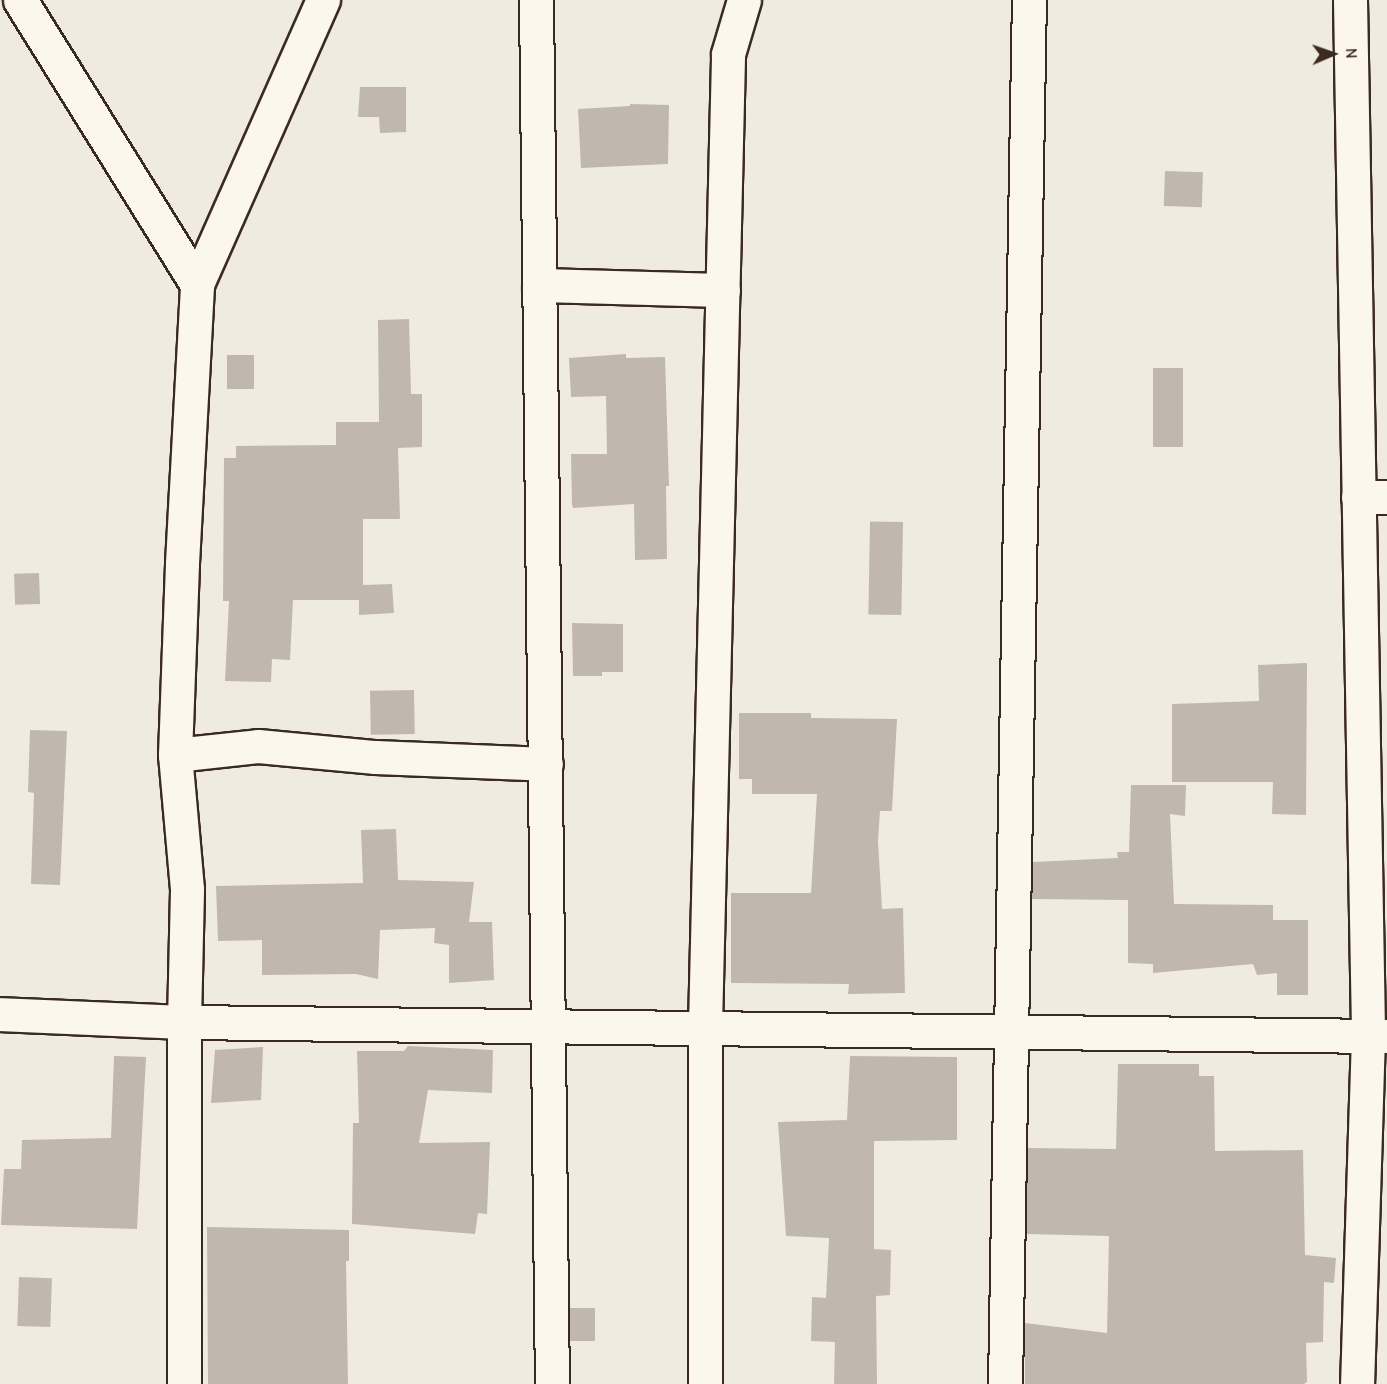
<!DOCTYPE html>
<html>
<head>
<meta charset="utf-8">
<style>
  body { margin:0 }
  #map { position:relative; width:1387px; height:1384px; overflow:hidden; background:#f0ebe0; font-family:"Comic Neue",sans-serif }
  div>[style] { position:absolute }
  .building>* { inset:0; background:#c0b8ad; transform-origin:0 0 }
  .roads { filter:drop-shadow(2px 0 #3b2a1e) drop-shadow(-2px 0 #3b2a1e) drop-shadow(0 2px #3b2a1e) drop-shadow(0 -2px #3b2a1e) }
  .minor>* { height:33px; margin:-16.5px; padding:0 16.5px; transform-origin:16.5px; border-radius:16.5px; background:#fbf7ec }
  span { translate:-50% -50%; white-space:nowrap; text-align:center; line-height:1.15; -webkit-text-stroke:4.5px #fbf7ec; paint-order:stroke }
  .north { position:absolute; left:1303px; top:24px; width:60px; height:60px; -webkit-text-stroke:4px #fbf7ec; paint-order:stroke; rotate:88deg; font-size:16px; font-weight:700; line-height:24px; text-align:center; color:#3b2a1e }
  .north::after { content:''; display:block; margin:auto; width:21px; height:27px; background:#3b2a1e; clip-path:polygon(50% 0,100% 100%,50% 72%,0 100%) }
</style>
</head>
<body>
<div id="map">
  <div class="building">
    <i style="clip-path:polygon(360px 87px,406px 87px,406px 132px,380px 133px,379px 117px,358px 117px)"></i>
    <i style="clip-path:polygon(630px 104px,669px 105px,668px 164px,581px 168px,578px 109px,630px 106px)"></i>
    <i style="left:1165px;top:171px;width:38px;height:35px;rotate:2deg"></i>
    <i style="clip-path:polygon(409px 319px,411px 394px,422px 394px,422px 447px,398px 448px,400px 519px,363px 519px,363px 585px,392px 584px,394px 613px,359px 615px,359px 600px,293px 600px,290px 660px,272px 659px,271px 682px,225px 681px,229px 601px,223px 601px,224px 458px,236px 458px,236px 446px,336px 445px,336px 422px,379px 422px,378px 320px)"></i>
    <i style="clip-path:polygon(626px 354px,626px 358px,665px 357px,669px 486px,666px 486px,667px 559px,635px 560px,634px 504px,573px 508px,572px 505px,571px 454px,607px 454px,606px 396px,571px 397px,569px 358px)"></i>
    <i style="left:227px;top:355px;width:27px;height:34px"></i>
    <i style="left:1183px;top:368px;width:79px;height:30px;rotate:90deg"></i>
    <i style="left:903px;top:522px;width:93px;height:33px;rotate:91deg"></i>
    <i style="left:39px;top:573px;width:31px;height:25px;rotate:88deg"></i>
    <i style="clip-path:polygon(572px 623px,623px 624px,623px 672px,602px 672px,602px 676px,573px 676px)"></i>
    <i style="clip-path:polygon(1307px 663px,1306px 815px,1272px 814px,1273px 782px,1172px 782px,1172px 704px,1259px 701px,1258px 665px)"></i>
    <i style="left:414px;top:690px;width:44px;height:44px;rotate:89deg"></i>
    <i style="clip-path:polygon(739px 713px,811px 713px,811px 718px,897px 719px,892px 811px,880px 811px,878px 841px,882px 909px,903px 908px,905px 993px,848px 994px,849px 984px,731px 983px,731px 893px,811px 893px,817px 794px,752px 794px,752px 779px,739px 779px)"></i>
    <i style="clip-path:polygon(30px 730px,67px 731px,60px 885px,31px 884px,34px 793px,28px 792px)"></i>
    <i style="clip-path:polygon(1131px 785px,1186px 785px,1185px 816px,1170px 814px,1174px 904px,1273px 905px,1273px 920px,1308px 920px,1308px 995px,1277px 995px,1277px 973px,1257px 975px,1253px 964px,1153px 973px,1153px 964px,1128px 963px,1128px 900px,1032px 899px,1033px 862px,1118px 858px,1117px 852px,1129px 852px)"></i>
    <i style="clip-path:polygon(396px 829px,398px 880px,474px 882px,469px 922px,492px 922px,494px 980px,449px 983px,449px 945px,434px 943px,435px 928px,380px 930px,378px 979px,356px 974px,262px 975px,262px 940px,218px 941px,216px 886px,363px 883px,361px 830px)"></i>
    <i style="clip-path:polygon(408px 1046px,493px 1050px,492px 1093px,428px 1090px,419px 1143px,490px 1142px,487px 1214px,478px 1213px,475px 1234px,352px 1224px,353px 1123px,359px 1123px,357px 1051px,404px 1051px)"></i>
    <i style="clip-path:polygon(263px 1047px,261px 1100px,211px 1103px,215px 1050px)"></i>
    <i style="clip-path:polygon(114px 1056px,146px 1057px,137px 1229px,1px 1225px,4px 1169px,21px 1169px,22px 1140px,111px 1138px)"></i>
    <i style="clip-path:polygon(850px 1056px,957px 1057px,957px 1140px,874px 1141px,874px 1249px,891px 1250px,890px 1295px,876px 1296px,877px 1384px,834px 1384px,835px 1342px,811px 1341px,812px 1297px,826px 1298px,829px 1238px,786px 1236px,778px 1122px,847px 1120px)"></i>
    <i style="clip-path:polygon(1118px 1064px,1199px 1064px,1199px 1076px,1214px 1076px,1215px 1151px,1303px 1150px,1305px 1255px,1336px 1258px,1334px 1283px,1324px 1282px,1323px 1342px,1306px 1343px,1307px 1382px,1304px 1384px,1025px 1384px,1025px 1323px,1107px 1333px,1109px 1236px,1026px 1234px,1028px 1148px,1116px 1149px)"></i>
    <i style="clip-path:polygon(207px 1227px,349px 1230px,349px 1261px,346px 1261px,348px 1384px,208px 1384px)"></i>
    <i style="left:19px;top:1277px;width:33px;height:49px;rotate:2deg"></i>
    <i style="left:570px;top:1308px;width:25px;height:33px"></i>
  </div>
  <div class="roads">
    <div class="minor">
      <i style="left:20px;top:0;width:335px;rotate:58.1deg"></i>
      <i style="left:536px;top:0;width:1384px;rotate:89.34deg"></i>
      <i style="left:1350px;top:0;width:1036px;rotate:89deg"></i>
      <i style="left:1368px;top:1036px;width:348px;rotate:91.8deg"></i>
      <i style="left:539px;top:285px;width:184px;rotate:1.6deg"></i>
      <i style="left:1358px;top:497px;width:29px"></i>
      <i style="left:175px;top:755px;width:192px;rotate:-87.9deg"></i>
      <i style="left:182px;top:563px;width:279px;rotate:-86.9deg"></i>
      <i style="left:197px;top:284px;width:311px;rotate:-66.1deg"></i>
      <i style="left:0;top:1014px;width:184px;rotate:2.5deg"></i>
      <i style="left:184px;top:1022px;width:1203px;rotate:0.67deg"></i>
      <i style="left:184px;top:1384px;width:362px;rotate:-90deg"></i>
      <i style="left:184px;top:1022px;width:133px;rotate:-88.7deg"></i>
      <i style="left:187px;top:889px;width:135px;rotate:-95.1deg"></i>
      <i style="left:175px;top:755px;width:83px;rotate:-6.2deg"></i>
      <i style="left:258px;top:746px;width:118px;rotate:5.4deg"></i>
      <i style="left:375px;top:757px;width:171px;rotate:2.3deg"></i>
      <i style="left:705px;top:1384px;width:358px;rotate:-90deg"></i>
      <i style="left:705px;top:1026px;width:972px;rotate:-88.64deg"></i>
      <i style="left:728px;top:54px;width:56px;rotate:-73.5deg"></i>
      <i style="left:1005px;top:1384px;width:1384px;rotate:-89.01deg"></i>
    </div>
  </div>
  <div class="north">N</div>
</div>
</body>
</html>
